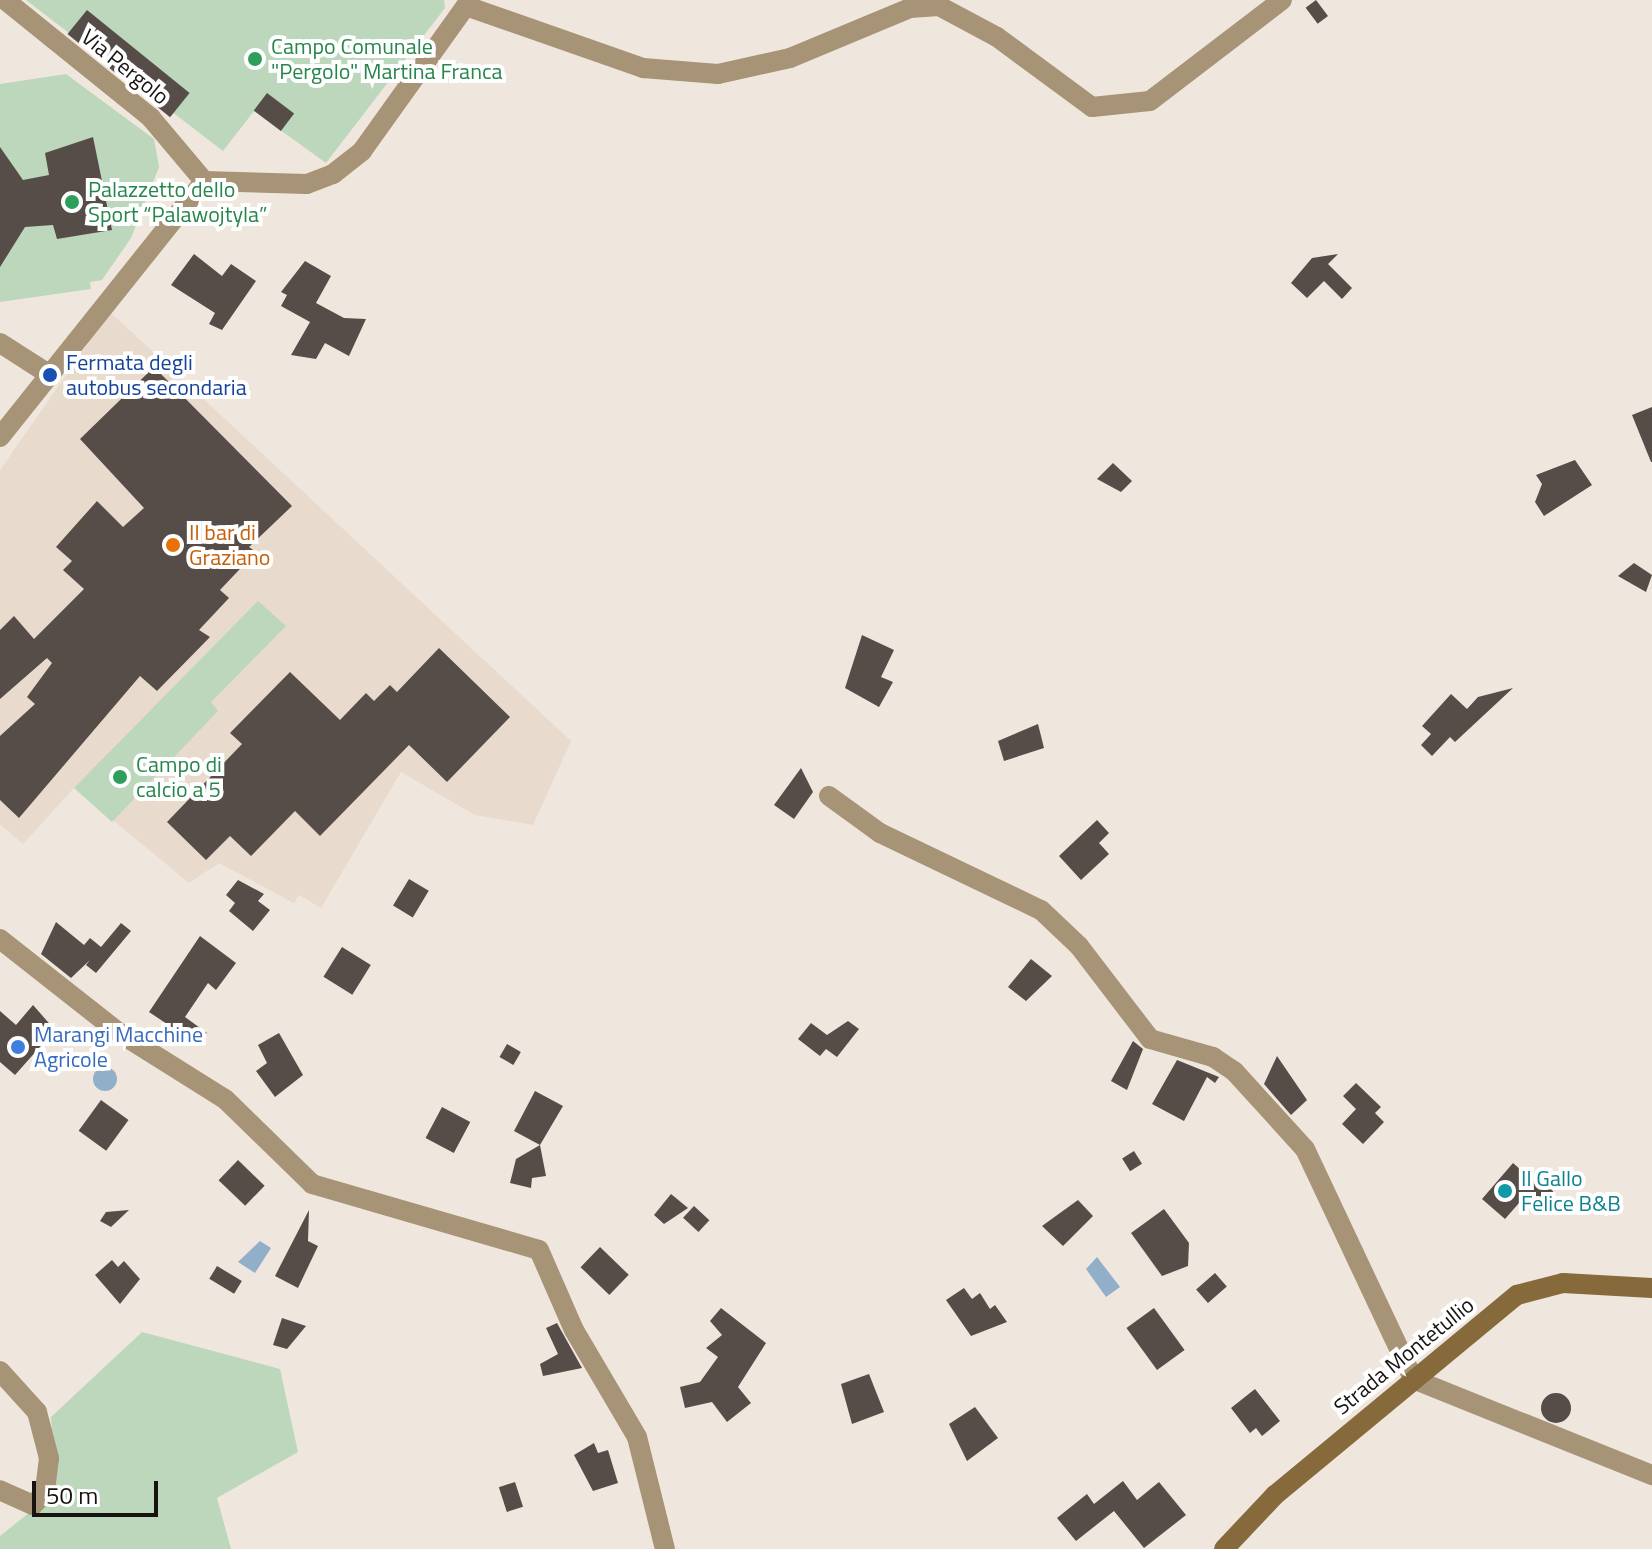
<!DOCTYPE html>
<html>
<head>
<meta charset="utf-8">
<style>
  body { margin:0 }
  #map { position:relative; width:1652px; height:1549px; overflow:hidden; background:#efe7de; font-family:"Titillium Web",sans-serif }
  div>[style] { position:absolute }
  .built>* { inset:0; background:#e8dacc }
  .green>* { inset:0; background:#bcd7bc }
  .water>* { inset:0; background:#92afc9 }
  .round { border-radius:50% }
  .building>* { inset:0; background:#564d48; transform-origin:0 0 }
  .street>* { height:20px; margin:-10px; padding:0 10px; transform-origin:10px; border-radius:10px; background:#a79375 }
  .secondary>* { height:20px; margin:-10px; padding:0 10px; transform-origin:10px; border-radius:10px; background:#876a3b }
  .dots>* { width:22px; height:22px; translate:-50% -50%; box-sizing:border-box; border:4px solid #fff; border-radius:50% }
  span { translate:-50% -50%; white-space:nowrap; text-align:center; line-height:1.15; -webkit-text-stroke:8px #fff; paint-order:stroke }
  .leisure-label { font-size:22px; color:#27864d }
  .left { translate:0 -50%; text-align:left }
  .street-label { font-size:22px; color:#161310 }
  .transit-label { font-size:22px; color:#164399 }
  .food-label { font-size:22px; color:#c56008 }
  .shop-label { font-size:22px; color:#366cbe }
  .culture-label { font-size:22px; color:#0d838f }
  .scale { position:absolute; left:32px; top:1481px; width:126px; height:36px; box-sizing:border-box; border:4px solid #161310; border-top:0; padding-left:10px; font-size:24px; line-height:28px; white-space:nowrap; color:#161310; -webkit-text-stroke:6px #fff; paint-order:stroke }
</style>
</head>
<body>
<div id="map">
  <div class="built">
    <i style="clip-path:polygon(110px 312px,571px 741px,533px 825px,475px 815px,401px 772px,321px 908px,299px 895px,294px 903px,219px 863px,189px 883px,74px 788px,23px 844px,0 824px,0 470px)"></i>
  </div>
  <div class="green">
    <i style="clip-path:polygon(26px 0,444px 0,445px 8px,326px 163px,254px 111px,223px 151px)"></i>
    <i style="clip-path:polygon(66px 74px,154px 139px,159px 167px,131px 238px,102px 280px,90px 282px,91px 289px,0 302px,0 84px)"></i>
    <i style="clip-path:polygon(258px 601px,286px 626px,211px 702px,218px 711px,112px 822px,74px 788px)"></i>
    <i style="clip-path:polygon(142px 1332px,280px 1369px,298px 1452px,217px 1498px,231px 1549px,0 1549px,0 1536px,55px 1492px,51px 1417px)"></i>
  </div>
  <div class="water">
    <i class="round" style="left:93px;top:1067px;width:24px;height:24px"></i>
    <i style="clip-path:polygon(260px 1241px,271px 1248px,255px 1273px,238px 1262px)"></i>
    <i style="clip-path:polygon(1097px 1257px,1120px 1287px,1106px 1297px,1086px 1269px)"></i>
  </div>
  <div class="building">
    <i style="left:1316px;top:0;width:20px;height:13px;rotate:53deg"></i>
    <i style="left:87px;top:10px;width:132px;height:31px;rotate:39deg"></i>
    <i style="left:267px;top:93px;width:34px;height:22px;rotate:37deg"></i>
    <i style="clip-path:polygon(93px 137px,112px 230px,57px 239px,53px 225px,25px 227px,0 267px,0 147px,23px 180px,49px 175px,45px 153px)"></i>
    <i style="clip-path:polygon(194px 254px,222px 276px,231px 264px,256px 281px,222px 330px,209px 324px,215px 313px,171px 285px)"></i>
    <i style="clip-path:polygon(1338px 254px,1328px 264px,1352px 288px,1342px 299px,1324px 281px,1307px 298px,1291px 283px,1312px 258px)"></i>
    <i style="clip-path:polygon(305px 261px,331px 276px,316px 303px,344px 318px,366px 319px,349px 356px,325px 343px,316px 359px,291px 355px,310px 322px,281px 306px,287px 295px,281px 292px)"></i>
    <i style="clip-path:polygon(154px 367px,292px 506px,249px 547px,256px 552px,220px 590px,229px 598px,199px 630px,210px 637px,157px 691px,140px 676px,19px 818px,0 800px,0 736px,35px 704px,27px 697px,52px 663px,47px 658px,0 699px,0 630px,14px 616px,34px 639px,84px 589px,63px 570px,72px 561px,56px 547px,97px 501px,123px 527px,144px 508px,80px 439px)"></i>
    <i style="clip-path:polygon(1652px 407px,1652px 462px,1651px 462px,1632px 415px)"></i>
    <i style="clip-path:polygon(1575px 460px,1592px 485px,1544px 516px,1535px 502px,1542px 484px,1536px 475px)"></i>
    <i style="clip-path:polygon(1113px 463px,1132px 481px,1121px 492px,1097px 479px)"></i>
    <i style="clip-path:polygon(1634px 563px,1652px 575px,1646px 592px,1618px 576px)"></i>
    <i style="clip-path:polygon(862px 635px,894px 650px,881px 677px,893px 682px,879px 707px,845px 688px)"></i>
    <i style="clip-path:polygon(439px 648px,510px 717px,447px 782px,409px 745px,320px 836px,295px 811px,251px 856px,230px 836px,206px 860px,167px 822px,242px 744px,230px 733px,290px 672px,340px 720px,366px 693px,374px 701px,390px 685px,397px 692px)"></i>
    <i style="clip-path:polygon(1513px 688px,1455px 742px,1450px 737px,1432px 756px,1421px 745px,1431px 734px,1422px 726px,1451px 694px,1467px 709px,1478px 697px)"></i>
    <i style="clip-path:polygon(1038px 724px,1044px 748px,1004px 761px,998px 741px)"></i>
    <i style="clip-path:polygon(801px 768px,813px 792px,794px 819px,774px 805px)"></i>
    <i style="clip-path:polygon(1097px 820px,1109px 833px,1099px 843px,1109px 854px,1081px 880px,1059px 856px)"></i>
    <i style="left:409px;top:879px;width:23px;height:31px;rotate:31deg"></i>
    <i style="clip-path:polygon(238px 880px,264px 894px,258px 901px,270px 910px,253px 931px,229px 911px,235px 903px,226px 895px)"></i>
    <i style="clip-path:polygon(56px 922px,84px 945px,90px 938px,101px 947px,121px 923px,131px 931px,96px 973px,86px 965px,90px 960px,71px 978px,41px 954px)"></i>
    <i style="clip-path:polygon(200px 936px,236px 963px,216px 990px,208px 983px,185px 1017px,207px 1033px,191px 1040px,149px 1012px)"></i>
    <i style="left:342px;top:947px;width:34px;height:35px;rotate:32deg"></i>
    <i style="clip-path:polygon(1031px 959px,1052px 976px,1026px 1001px,1008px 987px)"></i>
    <i style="clip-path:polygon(33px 1005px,55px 1030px,15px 1075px,0 1062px,0 1011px,16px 1025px)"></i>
    <i style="clip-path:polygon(848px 1021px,859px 1029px,837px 1057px,826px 1049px,820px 1056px,798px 1039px,811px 1023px,827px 1035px)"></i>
    <i style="clip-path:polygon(279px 1033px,303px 1075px,275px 1097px,256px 1071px,267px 1063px,258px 1045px)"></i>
    <i style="clip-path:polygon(1133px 1041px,1143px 1049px,1127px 1090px,1111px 1081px)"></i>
    <i style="left:507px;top:1044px;width:16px;height:15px;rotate:30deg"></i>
    <i style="clip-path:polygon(1277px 1056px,1307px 1100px,1291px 1115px,1264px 1084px)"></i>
    <i style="clip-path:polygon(1177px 1060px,1219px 1077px,1215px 1083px,1207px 1077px,1184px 1121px,1152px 1104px)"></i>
    <i style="clip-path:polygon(1356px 1083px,1381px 1107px,1375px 1113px,1384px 1122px,1363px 1144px,1342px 1124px,1356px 1109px,1343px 1096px)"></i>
    <i style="clip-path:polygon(535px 1091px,563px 1106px,540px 1145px,546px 1176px,532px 1178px,531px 1188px,510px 1183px,516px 1159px,540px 1145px,514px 1131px)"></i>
    <i style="left:101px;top:1100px;width:34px;height:38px;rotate:36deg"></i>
    <i style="left:442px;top:1107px;width:32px;height:35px;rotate:28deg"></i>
    <i style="left:1134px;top:1151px;width:15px;height:14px;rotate:58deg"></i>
    <i style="left:238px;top:1160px;width:37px;height:28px;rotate:44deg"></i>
    <i style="clip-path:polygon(1513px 1163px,1531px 1179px,1545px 1179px,1554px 1193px,1543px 1207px,1526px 1195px,1505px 1219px,1482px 1199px)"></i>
    <i style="clip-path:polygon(671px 1194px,688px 1208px,664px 1224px,654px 1215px)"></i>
    <i style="clip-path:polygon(1078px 1200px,1093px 1216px,1063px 1246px,1042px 1226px)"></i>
    <i style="left:694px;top:1206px;width:21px;height:16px;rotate:43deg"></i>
    <i style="clip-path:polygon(1164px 1209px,1189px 1243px,1188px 1266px,1162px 1276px,1131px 1233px)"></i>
    <i style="clip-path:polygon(129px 1210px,111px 1227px,100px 1221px,106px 1212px)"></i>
    <i style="clip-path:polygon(309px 1210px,308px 1241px,318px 1246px,298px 1288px,275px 1276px)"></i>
    <i style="left:600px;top:1247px;width:40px;height:28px;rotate:44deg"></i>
    <i style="clip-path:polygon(112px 1260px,118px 1267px,124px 1261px,140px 1279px,120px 1304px,95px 1275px)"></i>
    <i style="left:217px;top:1266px;width:29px;height:15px;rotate:31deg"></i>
    <i style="left:1215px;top:1273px;width:18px;height:25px;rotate:49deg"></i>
    <i style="clip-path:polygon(964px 1288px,972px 1299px,980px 1293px,990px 1309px,995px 1305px,1007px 1322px,971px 1336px,946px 1300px)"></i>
    <i style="clip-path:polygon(721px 1308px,766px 1343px,738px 1387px,751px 1403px,727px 1422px,712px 1402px,685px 1408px,680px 1387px,700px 1382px,718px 1357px,706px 1348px,722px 1335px,710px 1321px)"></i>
    <i style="left:1154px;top:1308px;width:52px;height:34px;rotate:54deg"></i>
    <i style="clip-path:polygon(282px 1318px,306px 1326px,287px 1349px,273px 1345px)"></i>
    <i style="clip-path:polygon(557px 1323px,582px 1368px,543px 1376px,540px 1364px,558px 1354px,546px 1328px)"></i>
    <i style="clip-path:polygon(869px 1374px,884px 1412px,852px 1424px,841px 1384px)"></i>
    <i style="clip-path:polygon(1255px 1389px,1280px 1421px,1262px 1436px,1256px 1428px,1250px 1433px,1231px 1408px)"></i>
    <i class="round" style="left:1541px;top:1393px;width:30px;height:30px"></i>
    <i style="clip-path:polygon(975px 1407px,998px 1438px,967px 1461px,949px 1424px)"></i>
    <i style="clip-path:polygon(594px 1443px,598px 1453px,608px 1450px,618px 1483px,593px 1491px,574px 1455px)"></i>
    <i style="clip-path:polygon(1123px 1481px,1137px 1500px,1159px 1482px,1186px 1515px,1144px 1548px,1114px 1511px,1076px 1541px,1057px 1518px,1087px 1494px,1094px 1504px)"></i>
    <i style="left:515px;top:1482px;width:26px;height:17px;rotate:72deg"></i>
  </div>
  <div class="street">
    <i style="left:5px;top:0;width:188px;rotate:38.9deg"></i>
    <i style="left:151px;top:118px;width:82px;rotate:49.9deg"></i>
    <i style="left:466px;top:6px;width:188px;rotate:19.3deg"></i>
    <i style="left:643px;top:68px;width:75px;rotate:4.6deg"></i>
    <i style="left:718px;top:74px;width:74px;rotate:-12.5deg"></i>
    <i style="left:790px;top:58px;width:130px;rotate:-22.6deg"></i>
    <i style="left:910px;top:8px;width:29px;rotate:-4deg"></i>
    <i style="left:939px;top:6px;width:66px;rotate:28.1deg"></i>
    <i style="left:997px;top:37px;width:118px;rotate:36.4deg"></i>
    <i style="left:1092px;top:107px;width:58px;rotate:-5.9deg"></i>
    <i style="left:1150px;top:101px;width:166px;rotate:-37.4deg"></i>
    <i style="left:0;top:343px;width:59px;rotate:32.6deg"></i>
    <i style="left:0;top:437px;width:327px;rotate:-51.4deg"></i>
    <i style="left:204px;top:181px;width:103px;rotate:1.7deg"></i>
    <i style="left:307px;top:184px;width:28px;rotate:-21deg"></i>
    <i style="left:333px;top:174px;width:37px;rotate:-38deg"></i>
    <i style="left:362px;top:151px;width:186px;rotate:-54.4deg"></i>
    <i style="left:829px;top:796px;width:63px;rotate:36deg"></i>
    <i style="left:880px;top:833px;width:178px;rotate:25.6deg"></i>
    <i style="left:1041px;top:910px;width:52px;rotate:43.5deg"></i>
    <i style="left:1079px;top:946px;width:117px;rotate:52.6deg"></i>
    <i style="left:1150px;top:1039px;width:66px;rotate:15.9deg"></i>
    <i style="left:1213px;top:1057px;width:25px;rotate:34deg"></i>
    <i style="left:1234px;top:1071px;width:105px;rotate:47.7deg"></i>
    <i style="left:1305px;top:1149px;width:254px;rotate:64.8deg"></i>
    <i style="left:1413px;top:1379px;width:258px;rotate:21.9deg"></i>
    <i style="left:0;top:939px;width:150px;rotate:38.2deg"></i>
    <i style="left:118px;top:1032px;width:126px;rotate:32.1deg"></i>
    <i style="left:225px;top:1099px;width:122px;rotate:44.3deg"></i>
    <i style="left:312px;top:1184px;width:236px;rotate:16.2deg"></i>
    <i style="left:539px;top:1250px;width:87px;rotate:66.4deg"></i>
    <i style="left:574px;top:1330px;width:124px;rotate:59.5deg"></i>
    <i style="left:637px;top:1437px;width:115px;rotate:76deg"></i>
    <i style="left:0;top:1371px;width:55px;rotate:47.9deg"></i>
    <i style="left:37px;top:1412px;width:48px;rotate:75.4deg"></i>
    <i style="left:49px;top:1458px;width:35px;rotate:97deg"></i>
    <i style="left:45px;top:1493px;width:17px;rotate:135deg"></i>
    <i style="left:33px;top:1505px;width:36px;rotate:-156deg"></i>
  </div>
  <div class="secondary">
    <i style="left:1224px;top:1549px;width:74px;rotate:-46.6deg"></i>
    <i style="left:1275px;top:1495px;width:314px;rotate:-39.6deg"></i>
    <i style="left:1517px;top:1295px;width:48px;rotate:-14.6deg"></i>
    <i style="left:1563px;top:1283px;width:89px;rotate:3.2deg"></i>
  </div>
  <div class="dots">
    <i style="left:255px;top:59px;background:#2e9e5b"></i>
    <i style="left:72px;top:202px;background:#2e9e5b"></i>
    <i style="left:50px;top:375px;background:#1a4fb4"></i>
    <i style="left:173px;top:545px;background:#e8710a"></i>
    <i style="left:120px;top:777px;background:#2e9e5b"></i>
    <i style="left:18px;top:1047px;background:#3f7fe0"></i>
    <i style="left:1505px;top:1191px;background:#0f9aa8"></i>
  </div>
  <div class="leisure-label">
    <span class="left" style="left:271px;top:59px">Campo Comunale<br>"Pergolo" Martina Franca</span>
    <span class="left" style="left:88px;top:202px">Palazzetto dello<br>Sport “Palawojtyla”</span>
    <span class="left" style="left:136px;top:777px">Campo di<br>calcio a 5</span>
  </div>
  <div class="street-label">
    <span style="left:125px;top:67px;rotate:39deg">Via Pergolo</span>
    <span style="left:1404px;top:1356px;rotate:-39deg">Strada Montetullio</span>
  </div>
  <div class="transit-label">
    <span class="left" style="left:66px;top:375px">Fermata degli<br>autobus secondaria</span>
  </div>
  <div class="food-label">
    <span class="left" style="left:189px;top:545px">Il bar di<br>Graziano</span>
  </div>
  <div class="shop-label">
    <span class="left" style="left:34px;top:1047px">Marangi Macchine<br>Agricole</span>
  </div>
  <div class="culture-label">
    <span class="left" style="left:1521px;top:1191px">Il Gallo<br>Felice B&amp;B</span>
  </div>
  <div class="scale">50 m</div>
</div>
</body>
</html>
